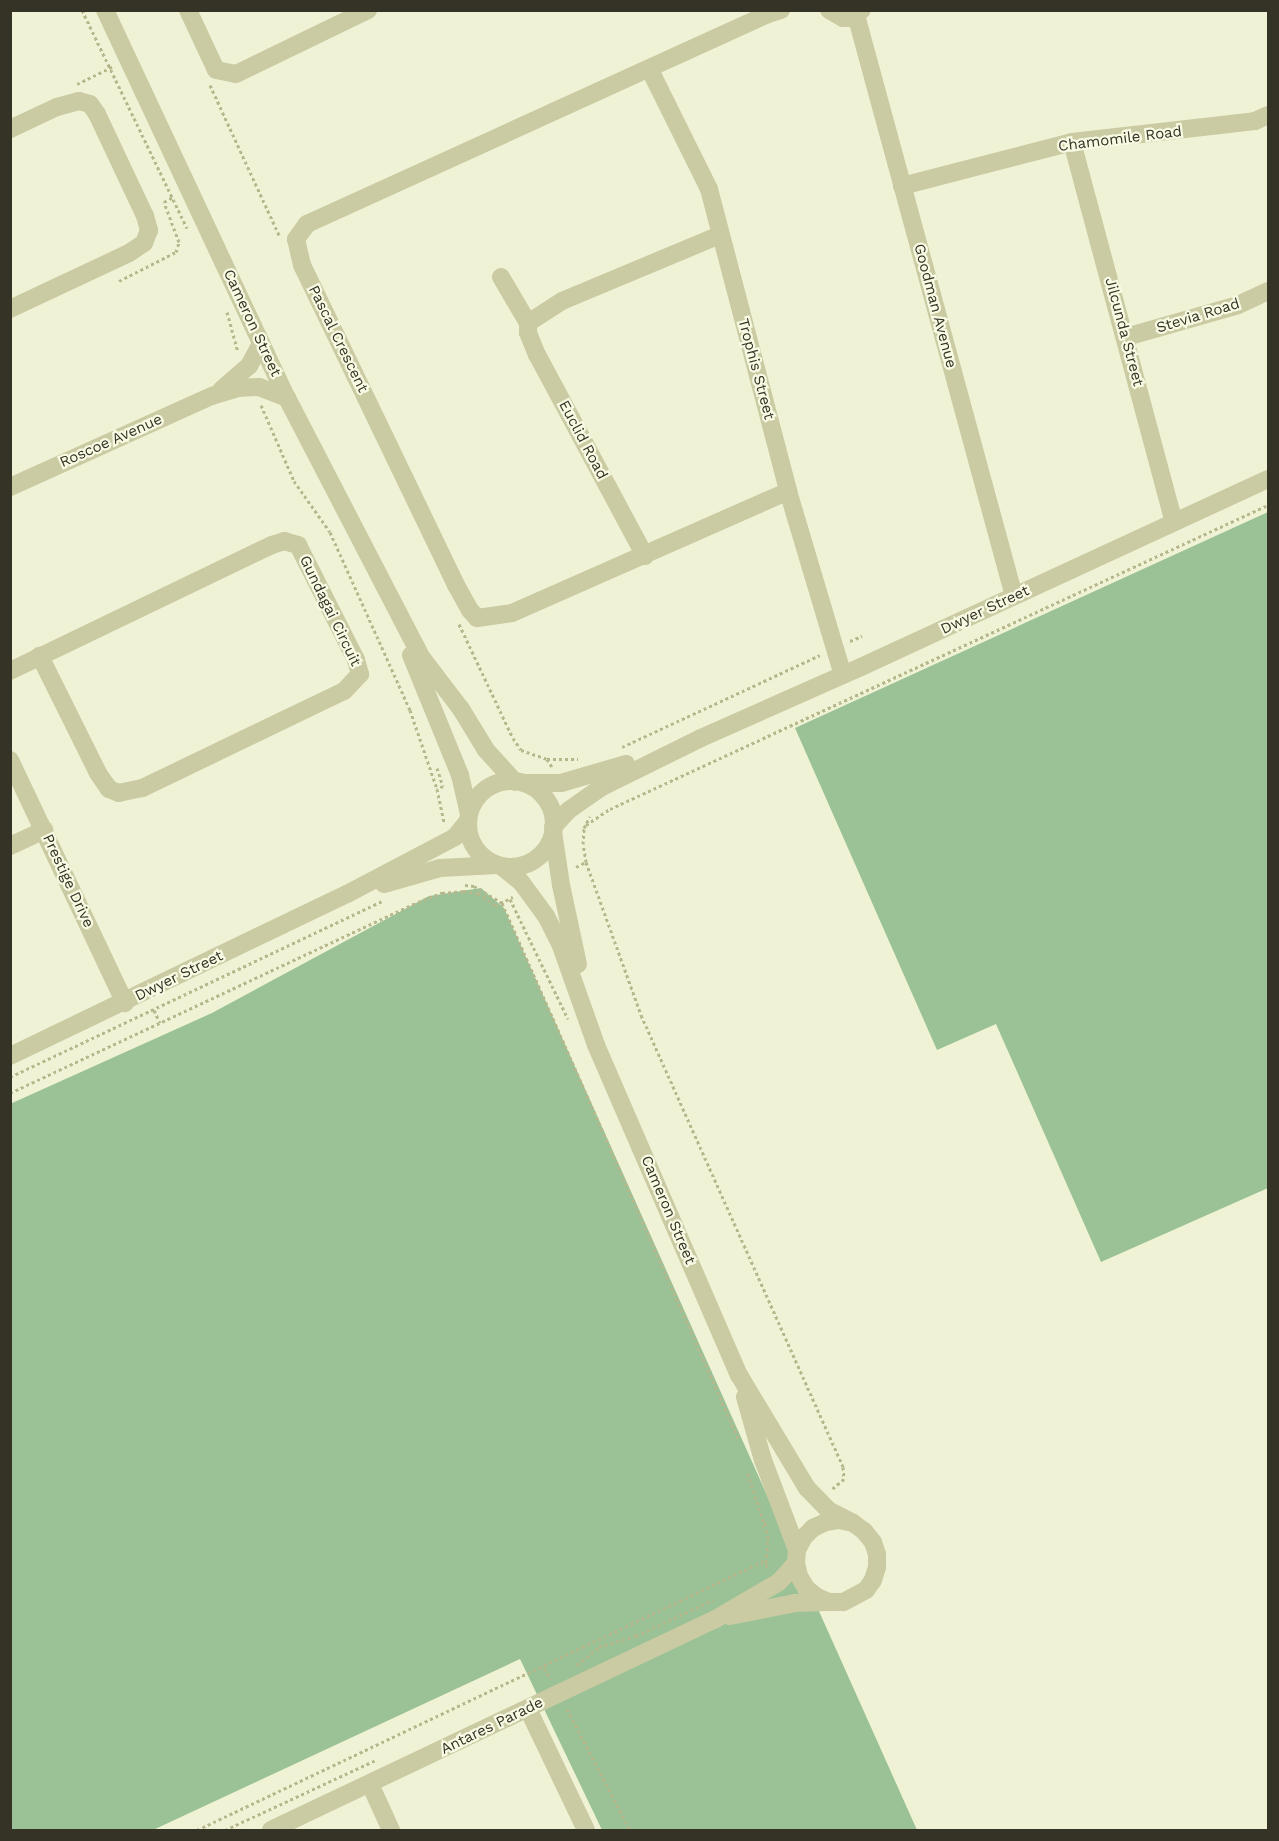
<!DOCTYPE html>
<html>
<head>
<meta charset="utf-8">
<style>
  body { margin:0 }
  #map { position:relative; width:1279px; height:1841px; overflow:hidden; background:#f0f2d6; font-family:"Work Sans",sans-serif }
  div>[style] { position:absolute }
  .green>* { inset:0; background:#9ac296 }
  .path>* { height:3px; margin-top:-1.5px; transform-origin:0; background:repeating-linear-gradient(90deg,#b7b78c 0 3px,transparent 0 6px) }
  .minor>* { height:18px; margin:-9px; padding:0 9px; transform-origin:9px; border-radius:9px; background:#cacba2 }
  .minor>.ring { margin:-9px; padding:0; box-sizing:content-box; background:none; border:18px solid #cacba2; border-radius:50% }
  span { translate:-50% -50%; white-space:nowrap; text-align:center; line-height:1.15; -webkit-text-stroke:4.5px #f8fae3; paint-order:stroke }
  .street-label { font-size:15px; color:#353325 }
  .frame { position:absolute; inset:0; border:12px solid #353325; pointer-events:none }
</style>
</head>
<body>
<div id="map">
  <div class="green">
    <i style="clip-path:polygon(1268px 512px,1268px 1188px,1101px 1262px,996px 1024px,937px 1050px,795px 728px)"></i>
    <i style="clip-path:polygon(481px 888px,504px 908px,917px 1830px,602px 1830px,520px 1659px,153px 1830px,11px 1830px,10px 1104px,212px 1013px,429px 896px)"></i>
  </div>
  <div class="path">
    <i style="left:82px;top:10px;width:242px;rotate:64.3deg"></i>
    <i style="left:77px;top:84px;width:39px;rotate:-26deg"></i>
    <i style="left:210px;top:85px;width:167px;rotate:65.3deg"></i>
    <i style="left:119px;top:281px;width:64px;rotate:-27deg"></i>
    <i style="left:176px;top:252px;width:10px;rotate:-73deg"></i>
    <i style="left:179px;top:242px;width:43px;rotate:-110.6deg"></i>
    <i style="left:164px;top:202px;width:10px;rotate:-29deg"></i>
    <i style="left:227px;top:312px;width:41px;rotate:74.6deg"></i>
    <i style="left:261px;top:405px;width:83px;rotate:66.5deg"></i>
    <i style="left:294px;top:481px;width:62px;rotate:54.8deg"></i>
    <i style="left:330px;top:532px;width:195px;rotate:65.8deg"></i>
    <i style="left:410px;top:710px;width:83px;rotate:71.1deg"></i>
    <i style="left:459px;top:624px;width:126px;rotate:64.7deg"></i>
    <i style="left:513px;top:738px;width:14px;rotate:56deg"></i>
    <i style="left:521px;top:750px;width:28px;rotate:19deg"></i>
    <i style="left:547px;top:759px;width:9px;rotate:58deg"></i>
    <i style="left:850px;top:641px;width:13px;rotate:-23deg"></i>
    <i style="left:622px;top:747px;width:218px;rotate:-24.9deg"></i>
    <i style="left:547px;top:759px;width:31px"></i>
    <i style="left:437px;top:768px;width:19px;rotate:72deg"></i>
    <i style="left:443px;top:786px;width:7px;rotate:153deg"></i>
    <i style="left:437px;top:789px;width:35px;rotate:78deg"></i>
    <i style="left:586px;top:825px;width:29px;rotate:-34deg"></i>
    <i style="left:610px;top:809px;width:725px;rotate:-24.8deg"></i>
    <i style="left:586px;top:862px;width:163px;rotate:70.2deg"></i>
    <i style="left:641px;top:1015px;width:495px;rotate:65.9deg"></i>
    <i style="left:843px;top:1467px;width:12px;rotate:85deg"></i>
    <i style="left:844px;top:1479px;width:17px;rotate:140deg"></i>
    <i style="left:576px;top:867px;width:11px;rotate:-27deg"></i>
    <i style="left:586px;top:862px;width:18px;rotate:-99deg"></i>
    <i style="left:583px;top:844px;width:16px;rotate:-86deg"></i>
    <i style="left:584px;top:828px;width:13px;rotate:-63deg"></i>
    <i style="left:465px;top:885px;width:9px;rotate:6deg"></i>
    <i style="left:474px;top:886px;width:33px;rotate:31deg"></i>
    <i style="left:502px;top:903px;width:585px;rotate:66.2deg"></i>
    <i style="left:510px;top:899px;width:133px;rotate:64.2deg"></i>
    <i style="left:154px;top:1010px;width:14px;rotate:65deg"></i>
    <i style="left:10px;top:1077px;width:412px;rotate:-25.3deg"></i>
    <i style="left:10px;top:1093px;width:450px;rotate:-25.1deg"></i>
    <i style="left:418px;top:902px;width:26px;rotate:-21deg"></i>
    <i style="left:442px;top:893px;width:21px;rotate:-5deg"></i>
    <i style="left:463px;top:891px;width:15px;rotate:8deg"></i>
    <i style="left:478px;top:893px;width:21px;rotate:37deg"></i>
    <i style="left:495px;top:906px;width:20px;rotate:-27deg"></i>
    <i style="left:748px;top:1473px;width:53px;rotate:72.6deg"></i>
    <i style="left:764px;top:1524px;width:5px;rotate:-22deg"></i>
    <i style="left:764px;top:1524px;width:13px;rotate:72deg"></i>
    <i style="left:768px;top:1536px;width:28px;rotate:94deg"></i>
    <i style="left:766px;top:1564px;width:5px;rotate:68deg"></i>
    <i style="left:577px;top:1665px;width:28px;rotate:-39deg"></i>
    <i style="left:599px;top:1647px;width:39px;rotate:-17deg"></i>
    <i style="left:636px;top:1636px;width:85px;rotate:-25.1deg"></i>
    <i style="left:544px;top:1668px;width:13px;rotate:58deg"></i>
    <i style="left:567px;top:1709px;width:136px;rotate:62.5deg"></i>
    <i style="left:197px;top:1830px;width:630px;rotate:-25.39deg"></i>
    <i style="left:225px;top:1830px;width:166px;rotate:-24.9deg"></i>
  </div>
  <div class="minor">
    <i style="left:105px;top:10px;width:429px;rotate:64.9deg"></i>
    <i style="left:287px;top:398px;width:293px;rotate:62.6deg"></i>
    <i style="left:422px;top:658px;width:64px;rotate:52.6deg"></i>
    <i style="left:461px;top:709px;width:48px;rotate:58.6deg"></i>
    <i style="left:486px;top:750px;width:43px;rotate:47.8deg"></i>
    <i style="left:188px;top:10px;width:66px;rotate:65deg"></i>
    <i style="left:216px;top:70px;width:20px;rotate:11deg"></i>
    <i style="left:236px;top:74px;width:147px;rotate:-25.9deg"></i>
    <i style="left:781px;top:10px;width:14px;rotate:163deg"></i>
    <i style="left:768px;top:14px;width:507px;rotate:155.51deg"></i>
    <i style="left:307px;top:224px;width:19px;rotate:126deg"></i>
    <i style="left:296px;top:239px;width:27px;rotate:77deg"></i>
    <i style="left:302px;top:265px;width:355px;rotate:64.3deg"></i>
    <i style="left:456px;top:585px;width:29px;rotate:61deg"></i>
    <i style="left:470px;top:610px;width:11px;rotate:49deg"></i>
    <i style="left:477px;top:618px;width:35px;rotate:-8deg"></i>
    <i style="left:512px;top:613px;width:302px;rotate:-23.8deg"></i>
    <i style="left:829px;top:10px;width:16px;rotate:30deg"></i>
    <i style="left:843px;top:18px;width:7px"></i>
    <i style="left:850px;top:18px;width:14px;rotate:-34deg"></i>
    <i style="left:856px;top:15px;width:602px;rotate:74.79deg"></i>
    <i style="left:650px;top:70px;width:133px;rotate:63.6deg"></i>
    <i style="left:709px;top:189px;width:312px;rotate:75.3deg"></i>
    <i style="left:788px;top:491px;width:192px;rotate:73.4deg"></i>
    <i style="left:10px;top:129px;width:52px;rotate:-25.1deg"></i>
    <i style="left:57px;top:107px;width:23px;rotate:-15deg"></i>
    <i style="left:79px;top:101px;width:11px;rotate:15deg"></i>
    <i style="left:90px;top:104px;width:12px;rotate:55deg"></i>
    <i style="left:97px;top:114px;width:113px;rotate:64.8deg"></i>
    <i style="left:145px;top:216px;width:15px;rotate:74deg"></i>
    <i style="left:149px;top:230px;width:14px;rotate:111deg"></i>
    <i style="left:144px;top:243px;width:18px;rotate:146deg"></i>
    <i style="left:129px;top:253px;width:132px;rotate:154.8deg"></i>
    <i style="left:1072px;top:142px;width:393px;rotate:75deg"></i>
    <i style="left:902px;top:186px;width:176px;rotate:-14.5deg"></i>
    <i style="left:1072px;top:142px;width:184px;rotate:-6.5deg"></i>
    <i style="left:1255px;top:121px;width:14px;rotate:-25deg"></i>
    <i style="left:501px;top:277px;width:53px;rotate:59.6deg"></i>
    <i style="left:1126px;top:337px;width:116px;rotate:-15.9deg"></i>
    <i style="left:1238px;top:305px;width:33px;rotate:-25deg"></i>
    <i style="left:221px;top:390px;width:37px;rotate:-41deg"></i>
    <i style="left:249px;top:366px;width:26px;rotate:-62deg"></i>
    <i style="left:10px;top:487px;width:222px;rotate:-24.3deg"></i>
    <i style="left:212px;top:396px;width:27px;rotate:-17deg"></i>
    <i style="left:238px;top:388px;width:21px;rotate:-3deg"></i>
    <i style="left:259px;top:387px;width:30px;rotate:21deg"></i>
    <i style="left:645px;top:556px;width:228px;rotate:-118.2deg"></i>
    <i style="left:537px;top:355px;width:24px;rotate:-112deg"></i>
    <i style="left:528px;top:333px;width:10px;rotate:-90deg"></i>
    <i style="left:528px;top:323px;width:40px;rotate:-32.9deg"></i>
    <i style="left:562px;top:301px;width:171px;rotate:-22.7deg"></i>
    <i style="left:411px;top:655px;width:130px;rotate:67.8deg"></i>
    <i style="left:460px;top:775px;width:39px;rotate:77deg"></i>
    <i style="left:10px;top:671px;width:291px;rotate:-25.7deg"></i>
    <i style="left:272px;top:545px;width:13px;rotate:-18deg"></i>
    <i style="left:284px;top:541px;width:15px;rotate:16deg"></i>
    <i style="left:298px;top:545px;width:129px;rotate:63.2deg"></i>
    <i style="left:356px;top:660px;width:15px;rotate:74deg"></i>
    <i style="left:360px;top:674px;width:23px;rotate:133deg"></i>
    <i style="left:344px;top:691px;width:224px;rotate:154.3deg"></i>
    <i style="left:142px;top:788px;width:24px;rotate:168deg"></i>
    <i style="left:119px;top:793px;width:11px;rotate:-158deg"></i>
    <i style="left:109px;top:789px;width:19px;rotate:-125deg"></i>
    <i style="left:98px;top:773px;width:131px;rotate:-116.4deg"></i>
    <i style="left:10px;top:760px;width:269px;rotate:64.7deg"></i>
    <i class="ring" style="left:468px;top:781px;width:68px;height:68px"></i>
    <i style="left:524px;top:783px;width:37px"></i>
    <i style="left:561px;top:783px;width:68px;rotate:-16.3deg"></i>
    <i style="left:553px;top:827px;width:23px;rotate:-47deg"></i>
    <i style="left:569px;top:810px;width:38px;rotate:-35deg"></i>
    <i style="left:600px;top:788px;width:113px;rotate:-26.3deg"></i>
    <i style="left:701px;top:738px;width:175px;rotate:-23.9deg"></i>
    <i style="left:861px;top:667px;width:448px;rotate:-24.8deg"></i>
    <i style="left:553px;top:832px;width:54px;rotate:81.4deg"></i>
    <i style="left:561px;top:885px;width:81px;rotate:77.9deg"></i>
    <i style="left:10px;top:846px;width:38px;rotate:-25deg"></i>
    <i style="left:501px;top:866px;width:26px;rotate:39deg"></i>
    <i style="left:521px;top:882px;width:42px;rotate:53.7deg"></i>
    <i style="left:546px;top:916px;width:34px;rotate:63deg"></i>
    <i style="left:561px;top:946px;width:105px;rotate:70.5deg"></i>
    <i style="left:596px;top:1045px;width:360px;rotate:66.6deg"></i>
    <i style="left:739px;top:1375px;width:132px;rotate:59deg"></i>
    <i style="left:807px;top:1488px;width:30px;rotate:46deg"></i>
    <i style="left:828px;top:1510px;width:28px;rotate:27deg"></i>
    <i style="left:853px;top:1523px;width:14px;rotate:36deg"></i>
    <i style="left:864px;top:1531px;width:14px;rotate:51deg"></i>
    <i style="left:873px;top:1542px;width:13px;rotate:72deg"></i>
    <i style="left:877px;top:1554px;width:13px;rotate:90deg"></i>
    <i style="left:877px;top:1567px;width:14px;rotate:107deg"></i>
    <i style="left:873px;top:1580px;width:12px;rotate:125deg"></i>
    <i style="left:866px;top:1590px;width:26px;rotate:152deg"></i>
    <i style="left:843px;top:1602px;width:14px;rotate:180deg"></i>
    <i style="left:829px;top:1602px;width:13px;rotate:-157deg"></i>
    <i style="left:817px;top:1597px;width:14px;rotate:-141deg"></i>
    <i style="left:806px;top:1588px;width:14px;rotate:-120deg"></i>
    <i style="left:799px;top:1576px;width:13px;rotate:-103deg"></i>
    <i style="left:796px;top:1563px;width:13px;rotate:-86deg"></i>
    <i style="left:797px;top:1550px;width:15px;rotate:-62deg"></i>
    <i style="left:804px;top:1537px;width:13px;rotate:-45deg"></i>
    <i style="left:813px;top:1528px;width:14px;rotate:-25deg"></i>
    <i style="left:826px;top:1522px;width:13px;rotate:-9deg"></i>
    <i style="left:839px;top:1520px;width:14px;rotate:12deg"></i>
    <i style="left:384px;top:884px;width:58px;rotate:-15.9deg"></i>
    <i style="left:440px;top:868px;width:57px;rotate:-3deg"></i>
    <i style="left:10px;top:1056px;width:374px;rotate:-25.7deg"></i>
    <i style="left:347px;top:894px;width:122px;rotate:-27.8deg"></i>
    <i style="left:455px;top:837px;width:21px;rotate:-51deg"></i>
    <i style="left:745px;top:1397px;width:66px;rotate:74.1deg"></i>
    <i style="left:763px;top:1460px;width:96px;rotate:69.3deg"></i>
    <i style="left:730px;top:1616px;width:66px;rotate:-11.3deg"></i>
    <i style="left:795px;top:1603px;width:32px;rotate:-2deg"></i>
    <i style="left:528px;top:1709px;width:134px;rotate:64.4deg"></i>
    <i style="left:370px;top:1784px;width:51px;rotate:65.5deg"></i>
    <i style="left:271px;top:1830px;width:490px;rotate:-25.4deg"></i>
    <i style="left:714px;top:1620px;width:75px;rotate:-30.3deg"></i>
    <i style="left:779px;top:1582px;width:25px;rotate:-48deg"></i>
  </div>
  <div class="street-label">
    <span style="left:1120px;top:139px;rotate:-7deg">Chamomile Road</span>
    <span style="left:935px;top:306px;rotate:75deg">Goodman Avenue</span>
    <span style="left:1198px;top:316px;rotate:-17deg">Stevia Road</span>
    <span style="left:252px;top:323px;rotate:65deg">Cameron Street</span>
    <span style="left:1124px;top:332px;rotate:75deg">Jilcunda Street</span>
    <span style="left:338px;top:339px;rotate:64deg">Pascal Crescent</span>
    <span style="left:756px;top:369px;rotate:75deg">Trophis Street</span>
    <span style="left:583px;top:440px;rotate:62deg">Euclid Road</span>
    <span style="left:111px;top:441px;rotate:-24deg">Roscoe Avenue</span>
    <span style="left:985px;top:610px;rotate:-25deg">Dwyer Street</span>
    <span style="left:330px;top:611px;rotate:64deg">Gundagai Circuit</span>
    <span style="left:68px;top:881px;rotate:65deg">Prestige Drive</span>
    <span style="left:179px;top:976px;rotate:-26deg">Dwyer Street</span>
    <span style="left:668px;top:1210px;rotate:67deg">Cameron Street</span>
    <span style="left:492px;top:1726px;rotate:-26deg">Antares Parade</span>
  </div>
  <div class="frame"></div>
</div>
</body>
</html>
